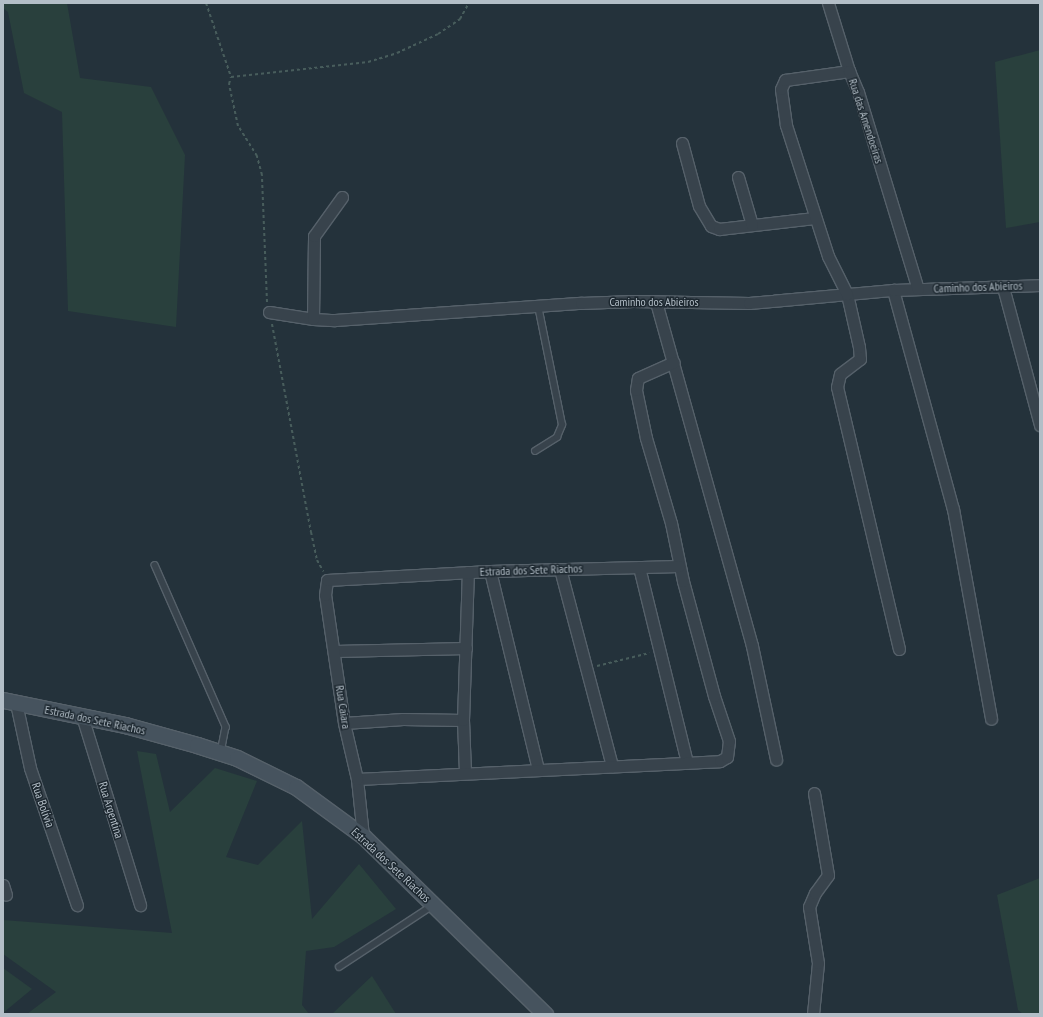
<!DOCTYPE html>
<html>
<head>
<meta charset="utf-8">
<style>
  body { margin:0 }
  #map { position:relative; width:1043px; height:1017px; overflow:hidden; background:#24323b; font-family:"PT Sans Narrow",sans-serif }
  div>[style] { position:absolute }
  .green>* { inset:0; background:#29403d }
  .path>* { height:2px; margin-top:-1px; transform-origin:0; background:repeating-linear-gradient(90deg,#485d5c 0 3px,transparent 0 6px) }
  .roads { filter:drop-shadow(1px 0 #56616a) drop-shadow(-1px 0 #56616a) drop-shadow(0 1px #56616a) drop-shadow(0 -1px #56616a) }
  .lane>* { height:5.5px; margin:-2.75px; padding:0 2.75px; transform-origin:2.75px; border-radius:2.75px; background:#38434c }
  .street>* { height:11px; margin:-5.5px; padding:0 5.5px; transform-origin:5.5px; border-radius:5.5px; background:#38434c }
  .secondary>* { height:15px; margin:-7.5px; padding:0 7.5px; transform-origin:7.5px; border-radius:7.5px; background:#46535e }
  span { translate:-50% -50%; white-space:nowrap; text-align:center; line-height:1.15; -webkit-text-stroke:3px #1d2830; paint-order:stroke }
  .street-label { font-size:12px; color:#b3bec7 }
  .frame { position:absolute; inset:0; border:4px solid #b3bec7; pointer-events:none }
</style>
</head>
<body>
<div id="map">
  <div class="green">
    <i style="clip-path:polygon(3px 3px,67px 3px,80px 78px,151px 87px,185px 155px,176px 327px,68px 311px,62px 112px,24px 93px,8px 12px,3px 8px)"></i>
    <i style="clip-path:polygon(1040px 50px,1040px 222px,1006px 228px,995px 62px)"></i>
    <i style="clip-path:polygon(137px 751px,156px 754px,170px 812px,215px 768px,257px 781px,226px 857px,258px 865px,302px 821px,312px 919px,359px 864px,396px 909px,334px 947px,306px 951px,302px 1005px,309px 1014px,27px 1014px,56px 992px,3px 954px,3px 920px,172px 933px)"></i>
    <i style="clip-path:polygon(1040px 878px,1040px 1014px,1023px 1014px,1018px 1010px,997px 895px)"></i>
    <i style="clip-path:polygon(3px 968px,32px 989px,3px 1013px)"></i>
    <i style="clip-path:polygon(372px 976px,396px 1014px,332px 1014px)"></i>
  </div>
  <div class="path">
    <i style="left:206px;top:3px;width:78px;rotate:71.3deg"></i>
    <i style="left:267px;top:302px;width:127px;rotate:-92.3deg"></i>
    <i style="left:262px;top:175px;width:20px;rotate:-105deg"></i>
    <i style="left:257px;top:156px;width:36px;rotate:-122deg"></i>
    <i style="left:238px;top:126px;width:43px;rotate:-102.1deg"></i>
    <i style="left:229px;top:84px;width:7px;rotate:-74deg"></i>
    <i style="left:231px;top:77px;width:138px;rotate:-6.2deg"></i>
    <i style="left:368px;top:62px;width:30px;rotate:-17deg"></i>
    <i style="left:397px;top:53px;width:45px;rotate:-24.9deg"></i>
    <i style="left:438px;top:34px;width:27px;rotate:-34deg"></i>
    <i style="left:460px;top:19px;width:18px;rotate:-61deg"></i>
    <i style="left:272px;top:324px;width:212px;rotate:79.4deg"></i>
    <i style="left:311px;top:532px;width:29px;rotate:78deg"></i>
    <i style="left:317px;top:560px;width:13px;rotate:61deg"></i>
    <i style="left:597px;top:666px;width:54px;rotate:-14deg"></i>
  </div>
  <div class="roads">
    <div class="lane">
      <i style="left:535px;top:451px;width:26px;rotate:-32deg"></i>
      <i style="left:557px;top:437px;width:13px;rotate:-67deg"></i>
      <i style="left:562px;top:425px;width:121px;rotate:-101.4deg"></i>
      <i style="left:155px;top:565px;width:177px;rotate:66.3deg"></i>
      <i style="left:226px;top:727px;width:25px;rotate:101deg"></i>
      <i style="left:339px;top:967px;width:111px;rotate:-33.3deg"></i>
    </div>
    <div class="street">
      <i style="left:828px;top:3px;width:71px;rotate:72.8deg"></i>
      <i style="left:682px;top:143px;width:65px;rotate:74.9deg"></i>
      <i style="left:699px;top:206px;width:23px;rotate:59deg"></i>
      <i style="left:711px;top:226px;width:9px;rotate:21deg"></i>
      <i style="left:719px;top:229px;width:96px;rotate:-6.6deg"></i>
      <i style="left:738px;top:177px;width:50px;rotate:73.7deg"></i>
      <i style="left:1003px;top:287px;width:143px;rotate:75deg"></i>
      <i style="left:893px;top:290px;width:227px;rotate:74.7deg"></i>
      <i style="left:953px;top:509px;width:213px;rotate:79.7deg"></i>
      <i style="left:656px;top:302px;width:357px;rotate:74.4deg"></i>
      <i style="left:752px;top:646px;width:116px;rotate:78deg"></i>
      <i style="left:269px;top:312px;width:45px;rotate:9deg"></i>
      <i style="left:313px;top:319px;width:22px;rotate:3deg"></i>
      <i style="left:335px;top:320px;width:247px;rotate:-4deg"></i>
      <i style="left:581px;top:303px;width:52px;rotate:-2.2deg"></i>
      <i style="left:633px;top:301px;width:116px;rotate:1deg"></i>
      <i style="left:749px;top:303px;width:145px;rotate:-5.2deg"></i>
      <i style="left:893px;top:290px;width:147px;rotate:-1.9deg"></i>
      <i style="left:313px;top:319px;width:83px;rotate:-89.3deg"></i>
      <i style="left:314px;top:236px;width:48px;rotate:-54.3deg"></i>
      <i style="left:639px;top:567px;width:201px;rotate:76.2deg"></i>
      <i style="left:560px;top:569px;width:204px;rotate:75.2deg"></i>
      <i style="left:490px;top:571px;width:204px;rotate:76.4deg"></i>
      <i style="left:899px;top:649px;width:269px;rotate:-103.3deg"></i>
      <i style="left:837px;top:387px;width:13px;rotate:-77deg"></i>
      <i style="left:840px;top:374px;width:25px;rotate:-37deg"></i>
      <i style="left:860px;top:359px;width:12px;rotate:-95deg"></i>
      <i style="left:859px;top:347px;width:54px;rotate:-102.8deg"></i>
      <i style="left:847px;top:294px;width:42px;rotate:-116.6deg"></i>
      <i style="left:828px;top:256px;width:138px;rotate:-107.8deg"></i>
      <i style="left:786px;top:125px;width:36px;rotate:-98deg"></i>
      <i style="left:781px;top:89px;width:10px;rotate:-66deg"></i>
      <i style="left:785px;top:80px;width:65px;rotate:-8deg"></i>
      <i style="left:849px;top:71px;width:23px;rotate:67deg"></i>
      <i style="left:858px;top:92px;width:206px;rotate:73.1deg"></i>
      <i style="left:335px;top:651px;width:131px;rotate:-1.3deg"></i>
      <i style="left:16px;top:703px;width:66px;rotate:77.8deg"></i>
      <i style="left:30px;top:768px;width:145px;rotate:71.1deg"></i>
      <i style="left:82px;top:716px;width:198px;rotate:72.9deg"></i>
      <i style="left:344px;top:723px;width:59px;rotate:-3.9deg"></i>
      <i style="left:403px;top:719px;width:60px;rotate:1deg"></i>
      <i style="left:465px;top:772px;width:52px;rotate:-92.2deg"></i>
      <i style="left:463px;top:720px;width:148px;rotate:-88.1deg"></i>
      <i style="left:357px;top:779px;width:363px;rotate:-2.8deg"></i>
      <i style="left:720px;top:761px;width:8px;rotate:-30deg"></i>
      <i style="left:727px;top:757px;width:16px;rotate:-83deg"></i>
      <i style="left:729px;top:741px;width:47px;rotate:-108.4deg"></i>
      <i style="left:714px;top:696px;width:119px;rotate:-105.1deg"></i>
      <i style="left:683px;top:581px;width:59px;rotate:-101.7deg"></i>
      <i style="left:671px;top:523px;width:89px;rotate:-106.4deg"></i>
      <i style="left:646px;top:438px;width:49px;rotate:-101.8deg"></i>
      <i style="left:636px;top:390px;width:12px;rotate:-81deg"></i>
      <i style="left:638px;top:378px;width:39px;rotate:-24deg"></i>
      <i style="left:363px;top:836px;width:57px;rotate:-96deg"></i>
      <i style="left:357px;top:779px;width:57px;rotate:-103.1deg"></i>
      <i style="left:344px;top:723px;width:129px;rotate:-98.4deg"></i>
      <i style="left:325px;top:595px;width:15px;rotate:-82deg"></i>
      <i style="left:327px;top:580px;width:163px;rotate:-3.2deg"></i>
      <i style="left:490px;top:571px;width:189px;rotate:-1.5deg"></i>
      <i style="left:3px;top:885px;width:10px;rotate:73deg"></i>
      <i style="left:813px;top:1014px;width:51px;rotate:-84.4deg"></i>
      <i style="left:818px;top:963px;width:57px;rotate:-99.1deg"></i>
      <i style="left:809px;top:907px;width:15px;rotate:-67deg"></i>
      <i style="left:815px;top:893px;width:22px;rotate:-54deg"></i>
      <i style="left:828px;top:875px;width:83px;rotate:-99.7deg"></i>
    </div>
    <div class="secondary">
      <i style="left:3px;top:700px;width:125px;rotate:11.6deg"></i>
      <i style="left:125px;top:725px;width:75px;rotate:15.5deg"></i>
      <i style="left:197px;top:745px;width:42px;rotate:18deg"></i>
      <i style="left:237px;top:758px;width:66px;rotate:26.2deg"></i>
      <i style="left:296px;top:787px;width:83px;rotate:36.2deg"></i>
      <i style="left:363px;top:836px;width:255px;rotate:44.4deg"></i>
    </div>
  </div>
  <div class="street-label">
    <span style="left:866px;top:121px;rotate:72deg">Rua das Amendoeiras</span>
    <span style="left:978px;top:287px;rotate:-2deg">Caminho dos Abieiros</span>
    <span style="left:654px;top:302px">Caminho dos Abieiros</span>
    <span style="left:531px;top:570px;rotate:-2deg">Estrada dos Sete Riachos</span>
    <span style="left:343px;top:707px;rotate:81deg">Rua Caiara</span>
    <span style="left:95px;top:720px;rotate:12deg">Estrada dos Sete Riachos</span>
    <span style="left:43px;top:805px;rotate:71deg">Rua Bolívia</span>
    <span style="left:111px;top:810px;rotate:73deg">Rua Argentina</span>
    <span style="left:391px;top:865px;rotate:43deg">Estrada dos Sete Riachos</span>
  </div>
  <div class="frame"></div>
</div>
</body>
</html>
